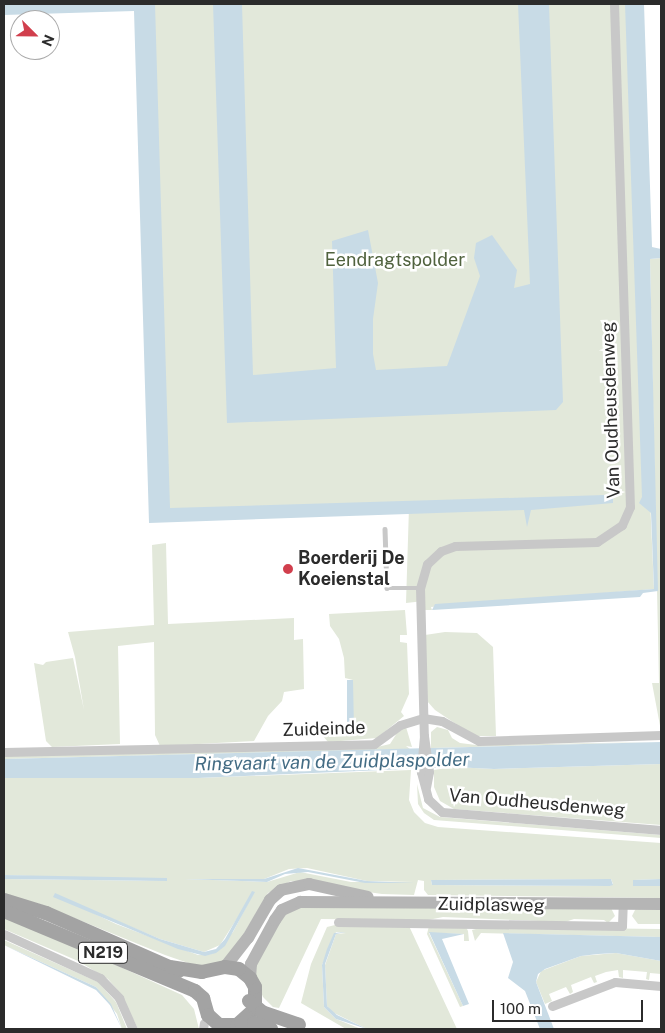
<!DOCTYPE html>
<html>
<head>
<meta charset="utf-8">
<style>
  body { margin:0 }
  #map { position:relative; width:665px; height:1033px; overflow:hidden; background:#fff; font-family:"Public Sans",sans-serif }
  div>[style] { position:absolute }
  .green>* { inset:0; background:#e2e8da }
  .water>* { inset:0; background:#c8dbe6 }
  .lane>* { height:4.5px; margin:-2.25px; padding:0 2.25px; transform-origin:2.25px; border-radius:2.25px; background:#c8c8c8 }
  .street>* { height:9px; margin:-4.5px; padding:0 4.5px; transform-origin:4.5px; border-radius:4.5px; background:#c8c8c8 }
  .secondary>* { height:12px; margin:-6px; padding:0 6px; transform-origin:6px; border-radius:6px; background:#b5b5b5 }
  .primary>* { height:14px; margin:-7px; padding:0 7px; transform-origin:7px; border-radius:7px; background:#a3a3a3 }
  .dots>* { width:14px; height:14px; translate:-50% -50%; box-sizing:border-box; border:2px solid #fff; border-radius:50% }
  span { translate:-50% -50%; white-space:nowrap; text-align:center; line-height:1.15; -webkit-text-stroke:5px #fff; paint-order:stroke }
  .shield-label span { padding:1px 4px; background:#fff; border:1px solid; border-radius:4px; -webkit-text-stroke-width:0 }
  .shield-label { font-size:16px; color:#2b2b2b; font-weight:700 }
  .park-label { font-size:18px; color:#50623e }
  .street-label { font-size:18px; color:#2b2b2b }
  .poi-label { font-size:18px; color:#2b2b2b; font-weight:700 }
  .left { translate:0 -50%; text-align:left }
  .water-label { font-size:19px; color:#436c84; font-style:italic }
  .frame { position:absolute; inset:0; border:5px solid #2b2b2b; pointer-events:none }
  .north { position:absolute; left:10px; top:10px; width:50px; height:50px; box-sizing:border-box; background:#fff; border:1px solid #aaa; border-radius:50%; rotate:113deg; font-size:14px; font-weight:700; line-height:20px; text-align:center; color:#2b2b2b }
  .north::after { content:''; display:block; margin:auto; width:18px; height:22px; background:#d13f4d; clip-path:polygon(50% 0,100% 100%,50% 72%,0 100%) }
  .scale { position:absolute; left:492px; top:1000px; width:151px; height:22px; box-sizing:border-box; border:2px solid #2b2b2b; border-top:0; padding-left:6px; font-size:15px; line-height:18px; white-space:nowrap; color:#2b2b2b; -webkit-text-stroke:4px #fff; paint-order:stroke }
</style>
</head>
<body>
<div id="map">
  <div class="green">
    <i style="clip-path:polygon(146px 4px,628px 4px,654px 589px,431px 607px,432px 610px,425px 610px,424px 601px,406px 603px,409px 507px,162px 516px)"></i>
    <i style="clip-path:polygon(661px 258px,661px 731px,652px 683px,659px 683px,650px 259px)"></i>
    <i style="clip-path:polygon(166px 543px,168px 624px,294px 618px,294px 640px,303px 639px,304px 689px,284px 692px,282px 701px,268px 716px,254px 741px,160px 746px,155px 735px,154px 642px,118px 646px,120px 744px,52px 747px,46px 741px,34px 663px,43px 665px,46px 662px,73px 658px,84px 710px,75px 657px,68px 632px,154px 625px,152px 545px)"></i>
    <i style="clip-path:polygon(405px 610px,407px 635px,400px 635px,400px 642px,407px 643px,409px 694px,401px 712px,404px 716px,377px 738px,328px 742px,322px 735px,350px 736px,353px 680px,345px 678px,344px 658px,339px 639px,330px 626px,329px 614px)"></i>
    <i style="clip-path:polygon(445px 632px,477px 633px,493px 647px,496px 736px,474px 736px,435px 710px,427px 701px,425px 635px)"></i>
    <i style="clip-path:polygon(406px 727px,412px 747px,406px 746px,410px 749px,4px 759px,4px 756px,373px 748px,390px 744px,397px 733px)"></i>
    <i style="clip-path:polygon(437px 727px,448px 730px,452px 738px,460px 743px,476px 745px,661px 742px,431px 748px,431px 732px)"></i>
    <i style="clip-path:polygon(661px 764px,661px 825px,454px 809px,440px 801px,434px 787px,434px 770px,453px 767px,494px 769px)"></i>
    <i style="clip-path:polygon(evenodd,411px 770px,409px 800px,414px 812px,425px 823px,438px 827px,661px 843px,661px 879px,633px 880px,633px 885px,661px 886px,661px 898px,428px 895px,424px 890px,424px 881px,418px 880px,414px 895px,382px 894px,291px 881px,268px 893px,233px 952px,224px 961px,211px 966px,194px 965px,165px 955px,40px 904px,4px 895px,4px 879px,167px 881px,4px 875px,4px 778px,198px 778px,411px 770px,307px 868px,367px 881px,414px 882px,351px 882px,300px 872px,267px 882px,184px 879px,264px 879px,289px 869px,307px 868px,411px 770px,611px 879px,613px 884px,610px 886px,432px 885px,431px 880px,611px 879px,411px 770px,254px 892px,233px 932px,212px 954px,198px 955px,116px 924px,53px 894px,160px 939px,204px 952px,220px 945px,254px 892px)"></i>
    <i style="clip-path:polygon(417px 784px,423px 808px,440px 817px,661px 835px,661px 838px,434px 820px,424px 813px,418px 804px)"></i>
    <i style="clip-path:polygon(298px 906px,611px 908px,615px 916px,608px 923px,604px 920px,574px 919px,565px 922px,443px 917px,428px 920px,321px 919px,279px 1008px,273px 1007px,263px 997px,256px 980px,256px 965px,279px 919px)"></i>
    <i style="clip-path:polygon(636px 908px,661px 909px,661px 924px,638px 924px,632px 916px)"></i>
    <i style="clip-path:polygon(4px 914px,182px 995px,194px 1009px,199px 1029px,138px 1029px,121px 994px,108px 979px,78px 961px,4px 929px)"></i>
    <i style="clip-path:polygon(335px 925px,409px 926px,457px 1029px,367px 1029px,332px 1012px,327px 1006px,325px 965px,336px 934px,346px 933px,336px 932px,322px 965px,324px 1007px,336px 1019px,361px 1029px,346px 1029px,301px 1003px,311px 964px,327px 927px)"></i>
    <i style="clip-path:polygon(429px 926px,466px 927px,468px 931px,469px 941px,464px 941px,464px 934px,429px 933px,463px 1006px,460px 1007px,427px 934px)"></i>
    <i style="clip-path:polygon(484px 927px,661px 929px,661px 937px,481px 933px,475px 941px,472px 930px)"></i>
    <i style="clip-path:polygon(4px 940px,98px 982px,116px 1002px,127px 1029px,122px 1029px,117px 1014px,96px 987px,4px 945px)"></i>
    <i style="clip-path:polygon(616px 953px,661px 961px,661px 974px,650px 973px,649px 980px,646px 979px,647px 972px,623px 970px,623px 978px,619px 977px,618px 970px,606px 972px,595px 976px,597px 982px,594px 983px,591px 977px,571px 985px,573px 992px,570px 994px,566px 987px,549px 994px,552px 1001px,545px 1004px,536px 982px,541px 971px,581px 956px)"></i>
  </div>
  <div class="water">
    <i style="clip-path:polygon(4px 4px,155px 4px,170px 508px,605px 495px,613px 498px,613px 503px,531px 510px,527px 527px,524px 510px,149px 523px,134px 11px,4px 15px)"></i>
    <i style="clip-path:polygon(213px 4px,242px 4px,253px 375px,336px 368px,332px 241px,368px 230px,378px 283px,373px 319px,373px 354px,376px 370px,447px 366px,480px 276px,474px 258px,476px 243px,492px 235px,517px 270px,514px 288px,530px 284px,518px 4px,549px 4px,563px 402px,556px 410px,227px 423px)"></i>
    <i style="clip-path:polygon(625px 4px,644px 4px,652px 247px,661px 249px,661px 258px,650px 259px,658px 591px,643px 593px,640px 597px,432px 610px,435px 604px,654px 589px,651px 513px,639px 503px,642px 497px)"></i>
    <i style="clip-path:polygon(347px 680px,353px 680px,354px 730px,350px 736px,324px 736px,321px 731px,347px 730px)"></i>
    <i style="clip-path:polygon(661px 742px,661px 764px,494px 769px,453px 767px,198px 778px,4px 778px,4px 759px)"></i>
    <i style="clip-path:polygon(298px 868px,367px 881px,414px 883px,365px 883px,308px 872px,285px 874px,267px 882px,184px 879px,264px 879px)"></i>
    <i style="clip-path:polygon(4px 875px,167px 878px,167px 881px,4px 879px)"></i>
    <i style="clip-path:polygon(611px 879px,613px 885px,610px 886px,432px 885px,431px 880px)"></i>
    <i style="clip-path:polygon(661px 879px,661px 886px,633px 886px,633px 880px)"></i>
    <i style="clip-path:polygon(252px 891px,255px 892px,225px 946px,216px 953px,205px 956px,178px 949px,53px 897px,55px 893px,160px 939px,204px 952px,216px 949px,225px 939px)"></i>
    <i style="clip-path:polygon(346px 932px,336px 934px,325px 964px,327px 1006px,337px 1015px,367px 1029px,336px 1019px,324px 1007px,322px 965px,327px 949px,334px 933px)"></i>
    <i style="clip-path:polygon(429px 932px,464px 934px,442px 939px,469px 1004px,463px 1006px)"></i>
    <i style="clip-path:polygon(503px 933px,661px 937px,661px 961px,616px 953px,598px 954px,581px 956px,545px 969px,538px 974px,536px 982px,554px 1029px,540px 1029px,525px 991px,508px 978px,513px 962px)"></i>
    <i style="clip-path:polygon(4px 945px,96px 987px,111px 1004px,122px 1029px,110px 1005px,96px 990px)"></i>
  </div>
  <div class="lane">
    <i style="left:385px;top:529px;width:59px;rotate:88.1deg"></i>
    <i style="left:387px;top:588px;width:33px"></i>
  </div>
  <div class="street">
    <i style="left:614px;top:4px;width:503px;rotate:88.18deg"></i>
    <i style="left:630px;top:507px;width:20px;rotate:114deg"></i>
    <i style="left:622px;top:525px;width:30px;rotate:146deg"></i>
    <i style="left:597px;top:542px;width:142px;rotate:178.4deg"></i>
    <i style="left:455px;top:546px;width:15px;rotate:160deg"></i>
    <i style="left:441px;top:551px;width:19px;rotate:137deg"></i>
    <i style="left:427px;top:564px;width:25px;rotate:106deg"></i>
    <i style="left:420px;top:588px;width:148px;rotate:88.5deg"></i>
    <i style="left:424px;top:736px;width:36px;rotate:95deg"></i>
    <i style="left:421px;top:772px;width:28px;rotate:75deg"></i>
    <i style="left:428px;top:799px;width:19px;rotate:43deg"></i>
    <i style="left:442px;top:812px;width:220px;rotate:4.7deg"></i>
    <i style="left:424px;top:736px;width:36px;rotate:82deg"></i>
    <i style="left:429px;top:772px;width:15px;rotate:101deg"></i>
    <i style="left:4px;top:752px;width:370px;rotate:-1.2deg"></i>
    <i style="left:374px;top:744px;width:32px;rotate:-36deg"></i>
    <i style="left:400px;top:725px;width:24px;rotate:-17deg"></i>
    <i style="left:423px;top:718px;width:19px;rotate:9deg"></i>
    <i style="left:442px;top:721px;width:42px;rotate:28.4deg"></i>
    <i style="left:479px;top:741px;width:182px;rotate:-1.9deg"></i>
    <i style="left:338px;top:922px;width:284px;rotate:0.8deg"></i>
    <i style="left:622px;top:926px;width:23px;rotate:-88deg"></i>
    <i style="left:4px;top:934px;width:106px;rotate:24.6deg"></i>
    <i style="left:100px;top:978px;width:28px;rotate:46deg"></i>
    <i style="left:119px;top:998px;width:34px;rotate:66deg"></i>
    <i style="left:552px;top:1006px;width:67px;rotate:-20.9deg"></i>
    <i style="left:615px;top:982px;width:46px;rotate:5deg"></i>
    <i style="left:203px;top:1029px;width:6px;rotate:-81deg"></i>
  </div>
  <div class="secondary">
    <i style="left:225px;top:967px;width:37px;rotate:-52deg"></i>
    <i style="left:248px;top:938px;width:44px;rotate:-59.9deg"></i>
    <i style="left:270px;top:900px;width:15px;rotate:-42deg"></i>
    <i style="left:281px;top:890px;width:29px;rotate:-12deg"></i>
    <i style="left:309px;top:884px;width:60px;rotate:12.4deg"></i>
    <i style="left:250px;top:978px;width:14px;rotate:-86deg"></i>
    <i style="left:251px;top:964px;width:50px;rotate:-61.4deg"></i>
    <i style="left:275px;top:920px;width:12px;rotate:-55deg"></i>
    <i style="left:282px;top:910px;width:20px;rotate:-24deg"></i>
    <i style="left:300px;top:902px;width:361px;rotate:0.3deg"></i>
  </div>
  <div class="primary">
    <i style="left:4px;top:900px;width:44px;rotate:17.2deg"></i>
    <i style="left:46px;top:913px;width:145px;rotate:23.6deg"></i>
    <i style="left:4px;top:911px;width:207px;rotate:22.7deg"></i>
    <i style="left:195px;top:991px;width:11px;rotate:41deg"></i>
    <i style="left:203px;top:998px;width:18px;rotate:74deg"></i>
    <i style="left:208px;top:1015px;width:15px;rotate:42deg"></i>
    <i style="left:219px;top:1025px;width:18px"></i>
    <i style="left:237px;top:1025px;width:24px;rotate:-42deg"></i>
    <i style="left:255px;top:1009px;width:22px;rotate:-90deg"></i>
    <i style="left:255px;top:987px;width:10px;rotate:-119deg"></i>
    <i style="left:250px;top:978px;width:14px;rotate:-141deg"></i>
    <i style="left:239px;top:969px;width:14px;rotate:-172deg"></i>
    <i style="left:225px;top:967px;width:24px;rotate:168deg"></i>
    <i style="left:202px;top:972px;width:31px;rotate:-171deg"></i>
    <i style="left:249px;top:1001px;width:17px;rotate:40deg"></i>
    <i style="left:262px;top:1012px;width:39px;rotate:19deg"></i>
    <i style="left:241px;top:1023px;width:13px"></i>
    <i style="left:254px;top:1023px;width:18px;rotate:19deg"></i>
  </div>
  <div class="dots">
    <i style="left:288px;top:569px;background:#d13f4d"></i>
  </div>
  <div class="shield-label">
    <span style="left:103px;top:953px">N219</span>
  </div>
  <div class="park-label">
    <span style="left:395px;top:260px">Eendragtspolder</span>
  </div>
  <div class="street-label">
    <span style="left:611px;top:410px;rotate:-92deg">Van Oudheusdenweg</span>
    <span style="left:324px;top:729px;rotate:-2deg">Zuideinde</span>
    <span style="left:537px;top:803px;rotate:5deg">Van Oudheusdenweg</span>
    <span style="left:491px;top:905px;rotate:1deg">Zuidplasweg</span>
  </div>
  <div class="poi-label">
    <span class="left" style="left:298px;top:569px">Boerderij De<br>Koeienstal</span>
  </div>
  <div class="water-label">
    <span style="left:332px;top:762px;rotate:-1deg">Ringvaart van de Zuidplaspolder</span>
  </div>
  <div class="frame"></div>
  <div class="north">N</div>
  <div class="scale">100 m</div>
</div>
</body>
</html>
